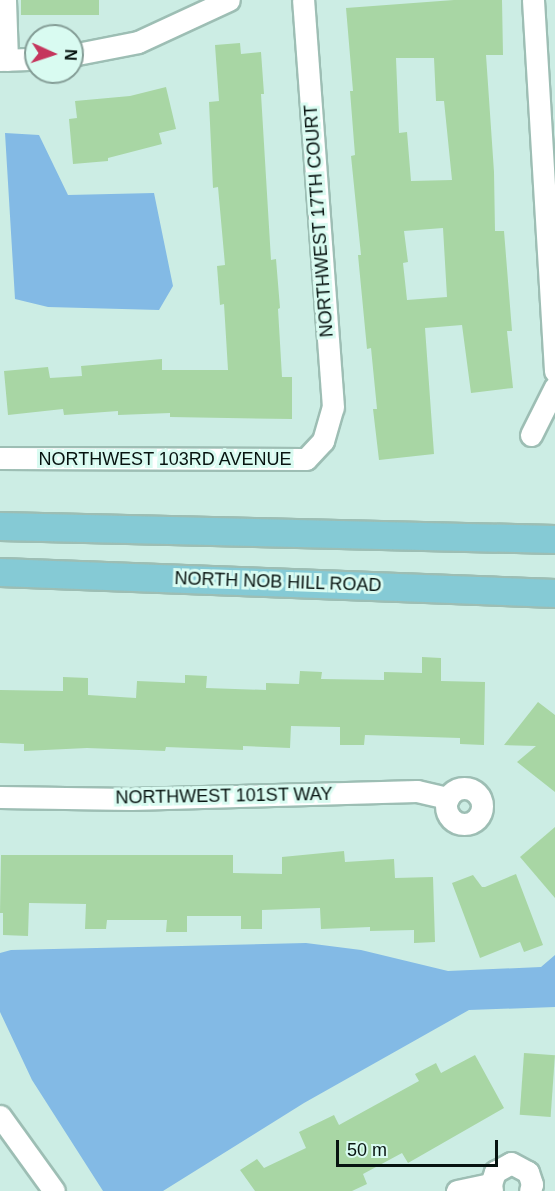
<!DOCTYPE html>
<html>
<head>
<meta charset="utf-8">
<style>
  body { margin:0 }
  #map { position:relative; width:555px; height:1191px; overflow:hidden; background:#ccede4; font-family:Helvetica,sans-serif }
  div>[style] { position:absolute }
  .water>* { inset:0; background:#83bae5 }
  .building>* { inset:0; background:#a8d6a4; transform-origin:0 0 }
  .roads { filter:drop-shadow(2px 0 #9dbeb4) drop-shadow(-2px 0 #9dbeb4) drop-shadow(0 2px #9dbeb4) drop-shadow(0 -2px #9dbeb4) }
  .minor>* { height:21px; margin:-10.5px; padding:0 10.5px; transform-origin:10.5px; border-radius:10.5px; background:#fff }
  .minor>.ring { margin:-10.5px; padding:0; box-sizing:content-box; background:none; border:21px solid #fff; border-radius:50% }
  .major>* { height:27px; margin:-13.5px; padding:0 13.5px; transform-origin:13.5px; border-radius:13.5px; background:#85cad5 }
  span { translate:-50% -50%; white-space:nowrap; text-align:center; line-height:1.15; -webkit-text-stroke:6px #d9fbf1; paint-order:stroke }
  .street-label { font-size:18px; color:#071310 }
  .north { position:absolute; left:24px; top:24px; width:60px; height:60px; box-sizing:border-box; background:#d9fbf1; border:2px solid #859e97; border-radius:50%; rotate:93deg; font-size:16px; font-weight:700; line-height:24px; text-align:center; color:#071310 }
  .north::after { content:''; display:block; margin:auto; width:21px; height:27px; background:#c5365d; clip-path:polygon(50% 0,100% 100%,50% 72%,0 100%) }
  .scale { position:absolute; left:336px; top:1140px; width:162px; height:27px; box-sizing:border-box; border:3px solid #071310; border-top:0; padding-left:8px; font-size:18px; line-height:21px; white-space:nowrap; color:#071310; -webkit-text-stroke:4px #d9fbf1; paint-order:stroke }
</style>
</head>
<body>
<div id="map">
  <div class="water">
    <i style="clip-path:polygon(5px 133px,39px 135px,68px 195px,154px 193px,173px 286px,159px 310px,48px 307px,15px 299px)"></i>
    <i style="clip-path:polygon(306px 943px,361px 950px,448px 971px,541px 967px,555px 955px,555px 1007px,469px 1010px,304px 1103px,163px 1191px,103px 1191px,32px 1080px,0 1012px,0 953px,11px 950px)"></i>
  </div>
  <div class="building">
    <i style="left:21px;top:0;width:78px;height:15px"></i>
    <i style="clip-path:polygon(evenodd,454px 0,502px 0,503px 55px,486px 55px,494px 172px,495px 231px,504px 231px,512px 331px,507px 331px,513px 388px,471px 393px,462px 325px,425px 328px,434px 454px,379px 460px,373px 409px,377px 409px,371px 348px,367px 349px,358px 255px,361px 255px,351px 156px,355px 155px,350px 91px,353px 91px,346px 8px,454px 0,396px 58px,434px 58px,436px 101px,444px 101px,452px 180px,411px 181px,407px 132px,399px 133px,396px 58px,454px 0,443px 228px,447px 297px,407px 300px,403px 263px,408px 262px,404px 231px,443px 228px)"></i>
    <i style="clip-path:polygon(240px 43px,241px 54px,261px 52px,264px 94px,261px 94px,271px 260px,276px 259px,280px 308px,278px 309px,282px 377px,292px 377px,292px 419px,170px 417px,170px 413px,118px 415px,118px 411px,64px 415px,63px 409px,8px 415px,4px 371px,48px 367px,50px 378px,82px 376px,81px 366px,162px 359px,162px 370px,228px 370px,224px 304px,220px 305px,217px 266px,225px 265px,218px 187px,213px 188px,209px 102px,219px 101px,215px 45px)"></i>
    <i style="clip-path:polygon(166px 87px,176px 129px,159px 133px,162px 144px,108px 158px,108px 161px,73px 164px,69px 119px,77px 118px,75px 101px,130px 96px)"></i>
    <i style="clip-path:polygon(422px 657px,441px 658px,441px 681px,485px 682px,484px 745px,460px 744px,460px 738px,365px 735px,364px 745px,340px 745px,340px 727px,291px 726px,290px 748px,243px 746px,243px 750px,166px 747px,165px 751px,87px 748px,24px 751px,24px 744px,0 743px,0 690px,63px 691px,63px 677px,88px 678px,88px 695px,136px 698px,137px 681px,185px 683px,185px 675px,207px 676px,206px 688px,266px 690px,266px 683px,299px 684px,300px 671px,322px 672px,321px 679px,384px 680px,384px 672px,422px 673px)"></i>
    <i style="clip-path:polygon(538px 702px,555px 715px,555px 792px,517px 762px,536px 746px,504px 745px)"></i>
    <i style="clip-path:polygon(555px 827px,555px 898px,520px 857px)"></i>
    <i style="clip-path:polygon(344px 851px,345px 862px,394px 859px,395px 878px,433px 877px,435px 942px,414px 943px,414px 930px,370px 931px,370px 927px,321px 929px,320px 908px,262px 910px,262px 929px,241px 929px,241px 916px,187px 916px,187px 932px,166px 932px,167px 920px,107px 920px,106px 929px,85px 929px,86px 904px,29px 903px,28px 936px,3px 935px,3px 913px,0 913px,1px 855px,233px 855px,233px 873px,282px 874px,282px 857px)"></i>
    <i style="clip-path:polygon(516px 874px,543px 945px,524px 952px,520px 942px,480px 958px,452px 883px,473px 875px,482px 887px,485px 887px)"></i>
    <i style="left:524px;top:1053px;width:31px;height:62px;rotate:4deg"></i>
    <i style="clip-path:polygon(475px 1055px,504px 1108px,408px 1163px,402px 1153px,363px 1174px,367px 1184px,352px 1191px,255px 1191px,240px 1170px,257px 1159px,264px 1168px,306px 1148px,299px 1132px,334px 1115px,339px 1125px,419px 1081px,415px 1074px,436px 1063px,441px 1073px)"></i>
  </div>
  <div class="roads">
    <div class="minor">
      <i style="left:5px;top:0;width:60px;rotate:88.1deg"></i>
      <i style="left:533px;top:0;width:372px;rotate:86.6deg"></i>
      <i style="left:72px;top:55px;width:67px;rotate:-11.1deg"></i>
      <i style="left:138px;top:42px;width:100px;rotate:-24.8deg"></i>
      <i style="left:0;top:60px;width:36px;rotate:-2deg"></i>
      <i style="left:531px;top:435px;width:54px;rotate:-63.4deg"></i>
      <i style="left:0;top:458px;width:306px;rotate:0.2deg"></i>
      <i style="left:306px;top:459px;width:25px;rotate:-47deg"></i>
      <i style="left:323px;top:441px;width:35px;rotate:-74deg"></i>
      <i style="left:333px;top:407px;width:408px;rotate:-94.2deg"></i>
      <i class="ring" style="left:446px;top:788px;width:15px;height:15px"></i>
      <i style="left:0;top:797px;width:131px;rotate:0.9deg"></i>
      <i style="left:131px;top:799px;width:286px;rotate:-1.6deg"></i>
      <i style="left:417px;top:791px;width:32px;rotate:13deg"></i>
      <i style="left:0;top:1116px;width:92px;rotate:54.2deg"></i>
      <i style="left:457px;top:1191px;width:35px;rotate:-12deg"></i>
      <i style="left:492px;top:1191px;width:7px;rotate:-98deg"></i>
      <i style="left:491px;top:1184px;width:13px;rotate:-72deg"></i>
      <i style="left:495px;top:1172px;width:18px;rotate:-29deg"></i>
      <i style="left:511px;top:1163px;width:19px;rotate:28deg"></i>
      <i style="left:528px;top:1172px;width:13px;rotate:72deg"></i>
      <i style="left:532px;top:1184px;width:7px;rotate:106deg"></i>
    </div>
    <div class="major">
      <i style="left:0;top:526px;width:555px;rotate:1.34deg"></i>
      <i style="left:0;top:572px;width:555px;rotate:2.17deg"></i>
    </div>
  </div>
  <div class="street-label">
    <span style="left:319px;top:221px;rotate:-94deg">NORTHWEST 17TH COURT</span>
    <span style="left:165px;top:459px">NORTHWEST 103RD AVENUE</span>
    <span style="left:278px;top:582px;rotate:2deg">NORTH NOB HILL ROAD</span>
    <span style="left:224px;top:796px;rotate:-1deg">NORTHWEST 101ST WAY</span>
  </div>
  <div class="north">N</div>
  <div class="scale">50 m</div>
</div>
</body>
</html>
